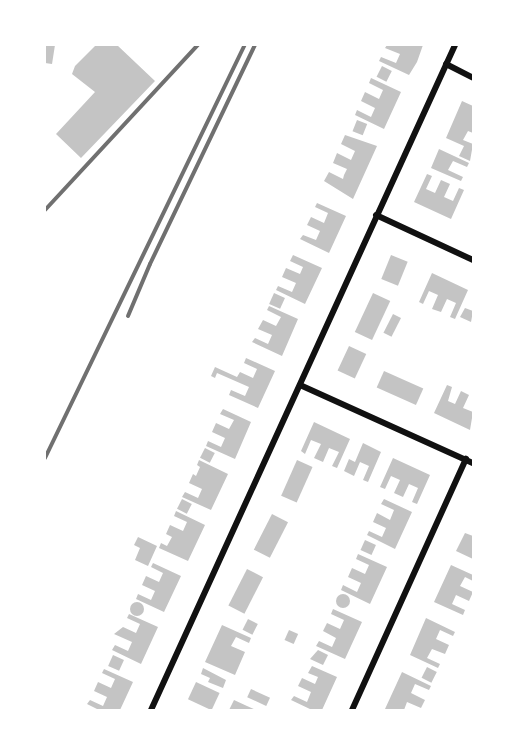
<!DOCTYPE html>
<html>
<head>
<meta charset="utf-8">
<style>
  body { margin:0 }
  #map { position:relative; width:518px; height:755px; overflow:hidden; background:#fff; font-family:Spectral,serif }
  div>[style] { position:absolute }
  .building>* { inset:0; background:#c4c4c4; transform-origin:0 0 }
  .round { border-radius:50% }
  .minor>* { height:6px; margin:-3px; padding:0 3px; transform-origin:3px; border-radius:3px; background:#111 }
  .rail>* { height:4px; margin:-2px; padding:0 2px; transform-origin:2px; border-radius:2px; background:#707070 }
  span { translate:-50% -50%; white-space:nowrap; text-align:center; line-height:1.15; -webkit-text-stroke:4.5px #fff; paint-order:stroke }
  .frame { position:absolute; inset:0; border:46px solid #fff; pointer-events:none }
</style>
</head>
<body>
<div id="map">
  <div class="building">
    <i style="clip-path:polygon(45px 45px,55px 45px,52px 64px,45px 63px)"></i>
    <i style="clip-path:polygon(96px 45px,117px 45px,155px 81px,81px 158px,56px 134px,95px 92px,72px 74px,75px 66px)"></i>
    <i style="clip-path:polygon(387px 45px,423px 45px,417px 62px,409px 75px,379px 61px,381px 57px,396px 63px,400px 54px,385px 48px)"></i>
    <i style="left:382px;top:66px;width:11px;height:12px;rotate:27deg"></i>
    <i style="clip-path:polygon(371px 78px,401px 92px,384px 129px,355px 115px,357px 110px,371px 117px,375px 108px,361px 101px,365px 92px,379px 99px,383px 90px,369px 83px)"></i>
    <i style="clip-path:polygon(462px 101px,473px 106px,473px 133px,468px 131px,463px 140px,473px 144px,470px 161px,459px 156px,464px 146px,446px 138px)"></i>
    <i style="left:357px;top:120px;width:11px;height:12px;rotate:22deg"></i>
    <i style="clip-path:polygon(345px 135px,377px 146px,353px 199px,324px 181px,329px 172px,343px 179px,344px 175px,347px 169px,333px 163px,337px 153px,351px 160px,355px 151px,341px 144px)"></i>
    <i style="clip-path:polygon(439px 149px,469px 163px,467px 167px,453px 161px,448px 170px,463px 177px,461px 181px,431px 168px)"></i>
    <i style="clip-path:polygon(427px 174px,432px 176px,426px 189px,435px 193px,441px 180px,450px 184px,444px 197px,453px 201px,459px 188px,464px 190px,451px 219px,414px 202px)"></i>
    <i style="clip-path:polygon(317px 203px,346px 216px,329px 253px,300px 239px,303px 235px,316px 240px,320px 231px,307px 225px,311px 217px,324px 223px,328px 213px,315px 207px)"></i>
    <i style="clip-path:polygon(293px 255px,322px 268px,305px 304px,276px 290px,278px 286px,292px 292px,296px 283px,282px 277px,286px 268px,300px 274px,303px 267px,290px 261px)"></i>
    <i style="left:391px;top:255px;width:18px;height:26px;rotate:22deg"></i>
    <i style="clip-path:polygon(432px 273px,468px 290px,455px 319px,450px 317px,456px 303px,447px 299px,441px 312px,432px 309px,438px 295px,429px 291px,423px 304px,419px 302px)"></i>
    <i style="left:274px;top:293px;width:12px;height:12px;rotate:24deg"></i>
    <i style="left:373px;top:293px;width:19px;height:43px;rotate:25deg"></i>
    <i style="clip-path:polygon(269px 306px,298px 319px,282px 356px,252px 342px,255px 338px,268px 344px,272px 335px,258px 329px,263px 320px,276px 326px,281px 317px,267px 310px)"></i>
    <i style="clip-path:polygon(465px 308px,473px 311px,471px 322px,460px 317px)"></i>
    <i style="left:393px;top:314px;width:9px;height:21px;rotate:27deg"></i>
    <i style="left:349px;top:346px;width:19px;height:27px;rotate:25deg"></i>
    <i style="clip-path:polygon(246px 358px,275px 371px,258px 408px,229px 395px,231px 390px,245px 396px,249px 387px,217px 373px,215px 378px,211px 376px,215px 367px,237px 377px,240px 372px,253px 378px,257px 369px,244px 363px)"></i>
    <i style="left:384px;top:371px;width:43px;height:18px;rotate:24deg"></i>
    <i style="clip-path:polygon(447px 385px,452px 387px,448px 401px,455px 404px,461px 391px,469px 395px,463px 408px,473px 412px,470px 430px,434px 413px)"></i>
    <i style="clip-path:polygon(223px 409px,251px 422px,235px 459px,206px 446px,208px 441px,221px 447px,225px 438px,212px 432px,216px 423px,229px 429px,234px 420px,220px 414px)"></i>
    <i style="clip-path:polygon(314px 422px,350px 439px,337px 468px,332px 466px,339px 452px,329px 448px,323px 462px,314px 458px,321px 444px,311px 440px,305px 454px,301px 451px)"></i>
    <i style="clip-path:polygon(363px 443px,381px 452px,368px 482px,363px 480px,369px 466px,360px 462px,354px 476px,344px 471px,349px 459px,355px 462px)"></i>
    <i style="left:205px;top:448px;width:11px;height:11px;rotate:27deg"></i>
    <i style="clip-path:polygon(393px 458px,430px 475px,417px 504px,412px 502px,418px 488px,409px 484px,403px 497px,394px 493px,400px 480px,391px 476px,385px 489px,380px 487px)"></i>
    <i style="clip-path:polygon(199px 460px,228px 474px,211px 510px,182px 497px,185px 492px,198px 498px,202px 489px,189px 483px,193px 474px,196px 476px,200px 467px,197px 465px)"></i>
    <i style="left:297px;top:460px;width:17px;height:39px;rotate:24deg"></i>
    <i style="left:182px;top:499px;width:11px;height:11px;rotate:27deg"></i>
    <i style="clip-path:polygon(384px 499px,412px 512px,395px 549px,367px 535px,369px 531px,382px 537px,386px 528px,373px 522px,377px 513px,390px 520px,394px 510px,381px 504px)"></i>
    <i style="clip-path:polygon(176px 511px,205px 525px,188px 561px,159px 548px,161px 543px,167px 546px,172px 537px,166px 534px,170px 525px,183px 531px,187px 522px,174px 516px)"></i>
    <i style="left:272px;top:514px;width:18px;height:40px;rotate:27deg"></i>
    <i style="clip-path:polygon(465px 533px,473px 536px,473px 559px,456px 551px)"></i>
    <i style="clip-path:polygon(138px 537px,157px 546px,148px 566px,135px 560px,140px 548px,134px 545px)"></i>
    <i style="left:365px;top:540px;width:12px;height:11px;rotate:24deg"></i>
    <i style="clip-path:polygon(358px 554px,387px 567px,370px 604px,341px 590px,343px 585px,357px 592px,361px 583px,348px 577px,352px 568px,365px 574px,369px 565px,356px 559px)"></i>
    <i style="clip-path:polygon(153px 563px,181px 576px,164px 612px,136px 599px,138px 594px,151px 600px,155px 591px,142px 585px,146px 576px,159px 582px,163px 573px,151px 567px)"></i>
    <i style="clip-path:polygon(451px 565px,473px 575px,473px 581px,465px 577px,460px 586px,473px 592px,469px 601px,456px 595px,452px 604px,465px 610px,463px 615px,434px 602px)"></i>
    <i style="left:247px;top:569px;width:18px;height:41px;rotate:27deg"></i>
    <i class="round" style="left:336px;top:594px;width:14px;height:14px"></i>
    <i class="round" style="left:130px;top:602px;width:14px;height:14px"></i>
    <i style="clip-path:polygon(333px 609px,362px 622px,345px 659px,316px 646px,319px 641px,332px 647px,336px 638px,323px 631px,327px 623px,340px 629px,344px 620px,331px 614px)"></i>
    <i style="clip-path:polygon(129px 614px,158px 627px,141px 664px,112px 650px,115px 645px,128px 651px,132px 642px,114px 634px,123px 627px,136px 633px,140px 624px,127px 618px)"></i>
    <i style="clip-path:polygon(426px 618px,455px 632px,453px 636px,440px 630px,436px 639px,449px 645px,445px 654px,432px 649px,427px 658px,440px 664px,438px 668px,410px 655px)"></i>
    <i style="left:248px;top:619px;width:11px;height:12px;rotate:27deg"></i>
    <i style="clip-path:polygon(222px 625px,251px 638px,249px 643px,236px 637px,231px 646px,245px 652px,235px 675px,205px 662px)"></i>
    <i style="left:289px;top:630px;width:10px;height:11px;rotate:24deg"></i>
    <i style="clip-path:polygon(318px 650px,328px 655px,323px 665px,310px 659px)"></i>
    <i style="left:113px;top:655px;width:12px;height:12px;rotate:24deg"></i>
    <i style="clip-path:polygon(312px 666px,337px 677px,322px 710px,312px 710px,291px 700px,294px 696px,307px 702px,311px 692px,298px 686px,302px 678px,315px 684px,318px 677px,308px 673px)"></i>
    <i style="left:427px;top:667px;width:11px;height:12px;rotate:27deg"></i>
    <i style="clip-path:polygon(203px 668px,226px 680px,223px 688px,208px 682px,210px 678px,201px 674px)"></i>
    <i style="clip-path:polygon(104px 669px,133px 682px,120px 710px,99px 710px,87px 704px,90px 700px,103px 706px,107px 697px,94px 691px,98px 682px,111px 688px,115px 679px,102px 673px)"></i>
    <i style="clip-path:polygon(402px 672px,431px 686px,429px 690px,415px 684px,411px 693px,425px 700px,421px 708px,407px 702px,404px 710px,385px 709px)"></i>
    <i style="left:196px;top:682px;width:26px;height:19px;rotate:25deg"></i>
    <i style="left:251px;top:689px;width:21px;height:9px;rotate:25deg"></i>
    <i style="clip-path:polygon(234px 700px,247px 706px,256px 710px,229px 710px)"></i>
  </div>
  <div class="minor">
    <i style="left:446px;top:64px;width:30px;rotate:27deg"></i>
    <i style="left:376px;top:215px;width:107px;rotate:24.9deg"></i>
    <i style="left:300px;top:385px;width:190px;rotate:24.3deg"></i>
    <i style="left:151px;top:710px;width:731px;rotate:-65.43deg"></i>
    <i style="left:352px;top:710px;width:276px;rotate:-65.6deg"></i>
  </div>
  <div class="rail">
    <i style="left:45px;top:210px;width:225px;rotate:-47.2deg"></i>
    <i style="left:128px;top:316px;width:56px;rotate:-67.1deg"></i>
    <i style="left:150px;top:264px;width:243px;rotate:-64.4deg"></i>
    <i style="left:45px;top:458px;width:459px;rotate:-64.2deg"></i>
  </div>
  <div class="frame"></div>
</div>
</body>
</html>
